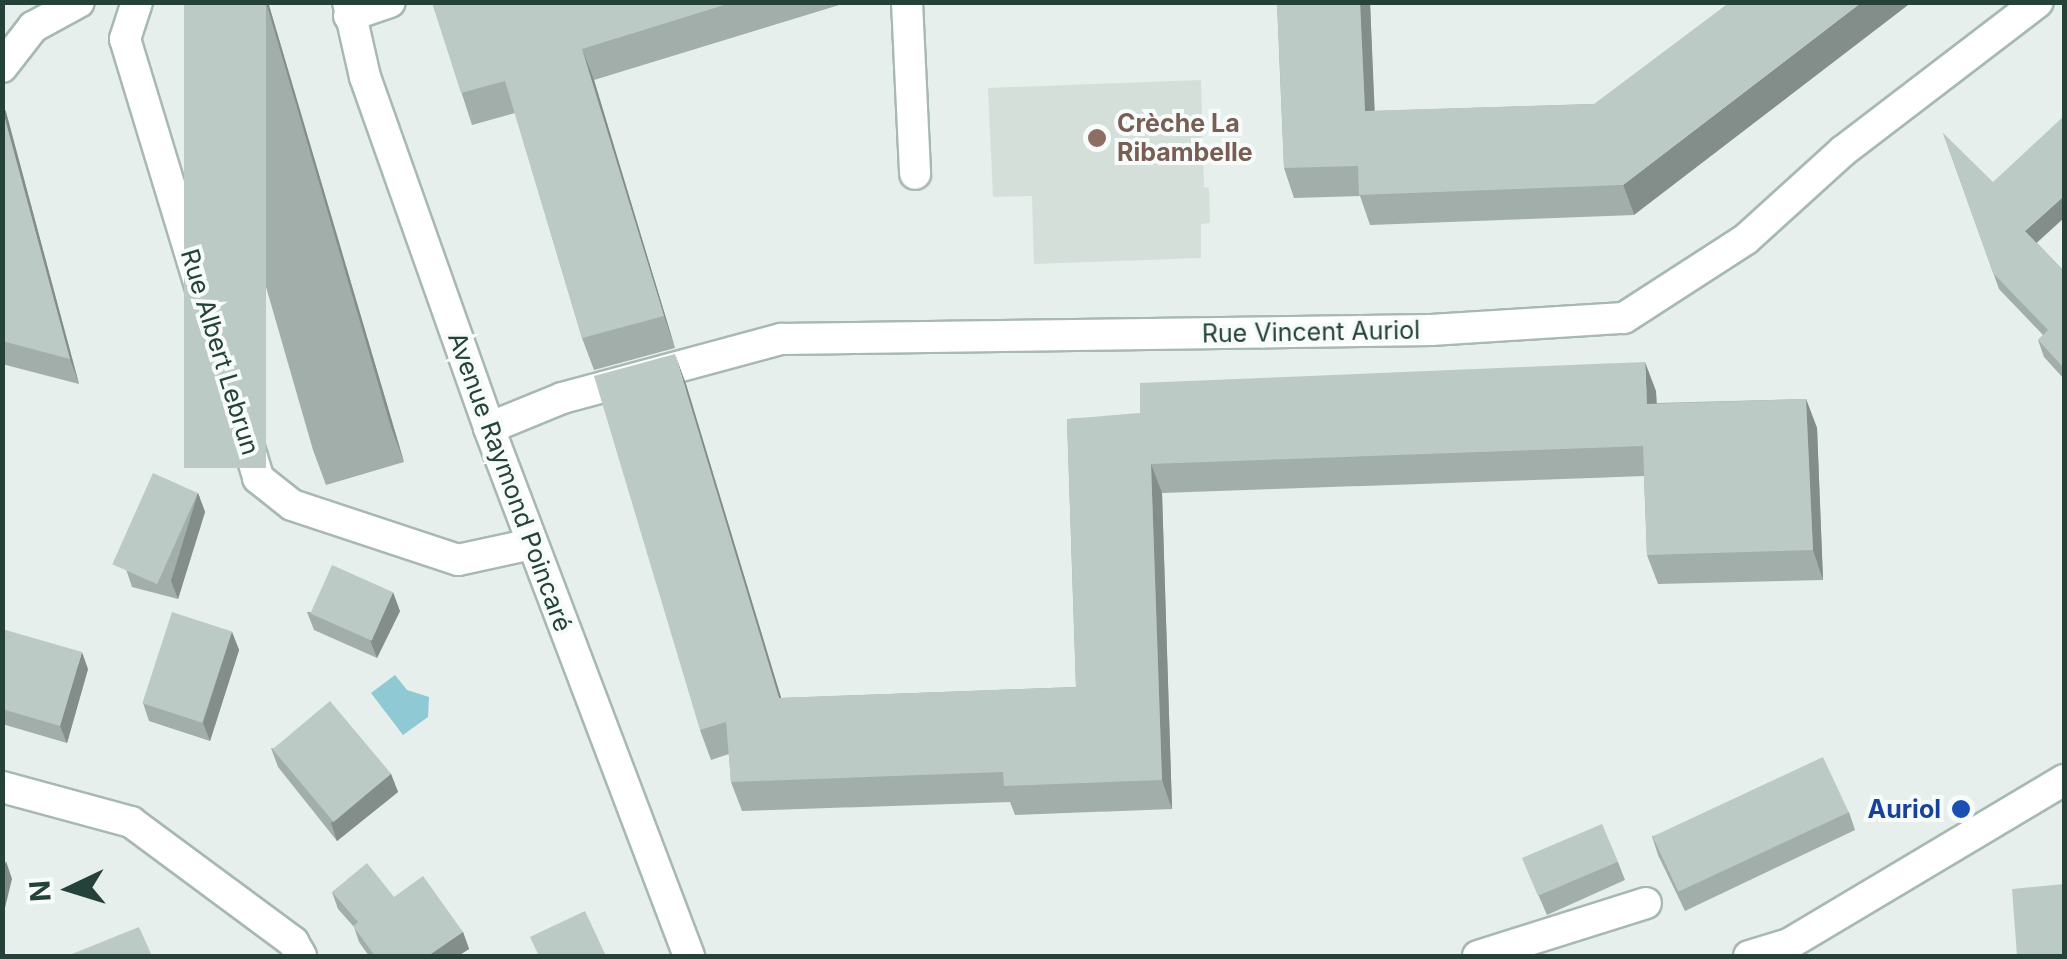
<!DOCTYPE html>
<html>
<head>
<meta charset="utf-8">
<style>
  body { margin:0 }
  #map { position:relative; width:2067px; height:959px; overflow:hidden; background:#e6efeb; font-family:Inter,sans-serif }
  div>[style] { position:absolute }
  .built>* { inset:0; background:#d4dfda }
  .water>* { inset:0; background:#8ec9d4 }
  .roads { filter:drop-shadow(2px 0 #a8b8b2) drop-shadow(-2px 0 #a8b8b2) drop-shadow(0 2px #a8b8b2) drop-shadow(0 -2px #a8b8b2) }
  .lane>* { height:30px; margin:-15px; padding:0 15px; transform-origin:15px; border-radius:15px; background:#fff }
  .street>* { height:30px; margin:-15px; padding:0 15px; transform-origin:15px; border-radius:15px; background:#fff }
  .wall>* { inset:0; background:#a1aea9 }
  .shaded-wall>* { inset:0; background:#838d89 }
  .building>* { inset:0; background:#bbcac4; transform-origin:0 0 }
  .dots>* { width:28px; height:28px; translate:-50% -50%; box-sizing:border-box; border:5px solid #f7fbf9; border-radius:50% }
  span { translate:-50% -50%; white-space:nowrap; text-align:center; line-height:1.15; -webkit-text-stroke:8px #f7fbf9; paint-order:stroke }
  .education-label { font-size:25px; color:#785e54; font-weight:700 }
  .left { translate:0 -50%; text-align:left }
  .street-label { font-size:25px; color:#24423a }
  .transit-label { font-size:25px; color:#164399; font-weight:700 }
  .right { translate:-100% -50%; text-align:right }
  .frame { position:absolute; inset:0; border:5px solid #24423a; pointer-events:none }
  .north { position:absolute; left:20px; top:839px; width:100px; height:100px; -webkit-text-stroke:8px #f7fbf9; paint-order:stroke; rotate:266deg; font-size:28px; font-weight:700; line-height:40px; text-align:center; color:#24423a }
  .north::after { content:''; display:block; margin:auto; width:35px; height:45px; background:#24423a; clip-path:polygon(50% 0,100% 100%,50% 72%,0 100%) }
</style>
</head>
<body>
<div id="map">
  <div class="built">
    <i style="clip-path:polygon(1201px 80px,1204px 187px,1209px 188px,1210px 223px,1201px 224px,1201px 258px,1034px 264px,1032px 196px,993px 197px,988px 88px)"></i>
  </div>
  <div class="water">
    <i style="clip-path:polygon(395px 675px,407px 690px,429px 697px,428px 717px,403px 735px,371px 693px)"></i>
  </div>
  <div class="roads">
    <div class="lane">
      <i style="left:907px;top:2px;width:172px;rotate:87.3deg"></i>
      <i style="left:1478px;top:956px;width:176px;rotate:-17.5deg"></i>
    </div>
    <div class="street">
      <i style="left:137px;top:2px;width:39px;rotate:108deg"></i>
      <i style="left:125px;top:39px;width:459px;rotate:73.1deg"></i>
      <i style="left:258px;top:478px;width:43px;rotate:38.5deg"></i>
      <i style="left:292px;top:505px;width:175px;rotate:18.3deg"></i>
      <i style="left:458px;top:560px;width:76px;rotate:-12.2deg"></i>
      <i style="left:348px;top:2px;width:77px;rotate:77.2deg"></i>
      <i style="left:365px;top:77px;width:372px;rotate:70.5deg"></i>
      <i style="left:489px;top:428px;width:565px;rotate:69.25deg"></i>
      <i style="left:349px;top:16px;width:43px;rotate:-18.9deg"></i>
      <i style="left:2px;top:67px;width:51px;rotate:-52.2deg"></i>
      <i style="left:33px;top:27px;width:52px;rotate:-28.5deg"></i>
      <i style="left:489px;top:428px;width:79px;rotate:-22.3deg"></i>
      <i style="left:562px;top:398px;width:227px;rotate:-15.1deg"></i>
      <i style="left:781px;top:339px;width:650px;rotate:-0.79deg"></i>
      <i style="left:1431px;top:330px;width:193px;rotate:-3.6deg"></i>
      <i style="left:1624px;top:318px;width:145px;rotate:-32.9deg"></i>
      <i style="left:1746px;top:239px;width:131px;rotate:-42.2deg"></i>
      <i style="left:1843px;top:151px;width:245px;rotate:-37.4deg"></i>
      <i style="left:2px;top:787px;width:134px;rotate:15.2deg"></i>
      <i style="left:131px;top:822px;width:202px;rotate:36.5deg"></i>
      <i style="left:293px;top:942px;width:16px;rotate:60deg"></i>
      <i style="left:1749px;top:956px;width:42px;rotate:-16.7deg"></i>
      <i style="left:1789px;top:944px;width:320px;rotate:-30.8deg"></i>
    </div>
  </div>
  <div class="wall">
    <i style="clip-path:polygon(184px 2px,268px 2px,404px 462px,326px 485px,313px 450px)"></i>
    <i style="clip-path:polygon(432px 2px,849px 2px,594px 80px,675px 348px,594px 370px,582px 338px,515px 113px,472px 125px)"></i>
    <i style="clip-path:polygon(1277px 2px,1370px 2px,1374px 111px,1594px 104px,1634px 215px,1370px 225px,1360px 196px,1294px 198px,1284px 168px)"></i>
    <i style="clip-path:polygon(2px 103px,6px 112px,79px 384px,2px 364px)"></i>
    <i style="clip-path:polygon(1943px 133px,2037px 243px,2064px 271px,2064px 379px,2044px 357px,2038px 340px,2043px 335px,1999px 289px)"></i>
    <i style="clip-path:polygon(686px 384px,781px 698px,1076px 687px,1067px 419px,1656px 391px,1657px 403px,1806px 399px,1817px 428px,1823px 580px,1658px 584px,1647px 555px,1644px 476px,1162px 493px,1172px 809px,1015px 815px,1010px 802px,742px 811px,731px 782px,729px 754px,711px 760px,700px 730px)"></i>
    <i style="clip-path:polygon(198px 493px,205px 512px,178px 599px,132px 587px,126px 569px)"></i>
    <i style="clip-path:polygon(400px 611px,377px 658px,314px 630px,307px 612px)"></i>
    <i style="clip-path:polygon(2px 629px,88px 669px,67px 743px,2px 724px)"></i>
    <i style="clip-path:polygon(232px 632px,239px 650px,210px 741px,149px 721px,143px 703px)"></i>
    <i style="clip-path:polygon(271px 748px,391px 774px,398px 792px,337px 841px,278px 767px)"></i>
    <i style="clip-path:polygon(1849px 812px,1855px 830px,1685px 911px,1658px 855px,1652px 836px)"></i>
    <i style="clip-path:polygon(1524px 862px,1618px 862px,1625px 880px,1547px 915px)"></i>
    <i style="clip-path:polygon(332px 892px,394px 897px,463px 932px,469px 949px,458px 956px,369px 956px,359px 942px,354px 927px,338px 909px)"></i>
  </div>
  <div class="shaded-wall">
    <i style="clip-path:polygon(266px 2px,268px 2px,404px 462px,391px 427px)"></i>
    <i style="clip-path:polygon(1360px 2px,1370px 2px,1376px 141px,1365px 111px)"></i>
    <i style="clip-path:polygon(1862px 2px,1912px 2px,1634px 215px,1623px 185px)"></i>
    <i style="clip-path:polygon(582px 49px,594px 80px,675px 348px,664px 316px)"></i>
    <i style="clip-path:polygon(2px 103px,6px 112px,79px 384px,70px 359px,2px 108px)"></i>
    <i style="clip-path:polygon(2064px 196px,2064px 218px,2031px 248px,2025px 231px)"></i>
    <i style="clip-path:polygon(675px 354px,686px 384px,790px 727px,779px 698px)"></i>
    <i style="clip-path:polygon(1645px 362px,1656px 391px,1657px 433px,1647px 404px)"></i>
    <i style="clip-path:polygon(1806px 399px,1817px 428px,1823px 580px,1813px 550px)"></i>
    <i style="clip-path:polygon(1151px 464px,1162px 493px,1172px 809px,1162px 780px)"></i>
    <i style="clip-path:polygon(198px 493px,205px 512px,178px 599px,171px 581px)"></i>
    <i style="clip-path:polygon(393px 592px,400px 611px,377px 658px,370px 640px)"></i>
    <i style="clip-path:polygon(232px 632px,239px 650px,210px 741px,203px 723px)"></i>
    <i style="clip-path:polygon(82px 652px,88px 669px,67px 743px,60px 726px)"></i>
    <i style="clip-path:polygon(391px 774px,398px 792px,337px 841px,331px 823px)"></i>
    <i style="clip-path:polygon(6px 861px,12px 879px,2px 920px,2px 874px)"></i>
    <i style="clip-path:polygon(463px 932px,469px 949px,458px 956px,428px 956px)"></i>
  </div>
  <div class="building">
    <i style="left:184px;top:2px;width:82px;height:466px"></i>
    <i style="clip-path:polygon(432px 2px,734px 2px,582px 49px,664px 316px,582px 338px,505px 81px,461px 93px)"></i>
    <i style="clip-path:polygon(1277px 2px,1360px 2px,1365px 111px,1594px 104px,1730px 2px,1862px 2px,1623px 185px,1359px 195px,1358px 166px,1284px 168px)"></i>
    <i style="clip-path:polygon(2px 108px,70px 359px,2px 341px)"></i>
    <i style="clip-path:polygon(2064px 116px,2064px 196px,2025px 231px,2064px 271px,2064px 368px,2038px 340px,2048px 330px,1993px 273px,1943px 133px,1993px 182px)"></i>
    <i style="clip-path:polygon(675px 354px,779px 698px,1076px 687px,1067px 419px,1140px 413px,1140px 383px,1645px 362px,1647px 404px,1806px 399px,1813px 550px,1647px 555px,1643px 446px,1151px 464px,1162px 780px,1004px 786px,1003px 772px,731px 782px,726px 722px,700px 730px,594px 376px)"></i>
    <i style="left:153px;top:473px;width:49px;height:100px;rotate:24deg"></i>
    <i style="left:332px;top:565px;width:67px;height:53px;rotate:24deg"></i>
    <i style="left:172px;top:612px;width:63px;height:96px;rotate:18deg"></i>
    <i style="clip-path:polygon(2px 629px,82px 652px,60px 726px,2px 709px)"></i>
    <i style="left:330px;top:701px;width:95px;height:75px;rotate:50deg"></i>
    <i style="left:1823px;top:757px;width:61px;height:188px;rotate:65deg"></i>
    <i style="left:1602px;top:824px;width:41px;height:87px;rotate:67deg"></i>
    <i style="clip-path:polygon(367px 863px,394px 897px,423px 876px,463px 932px,428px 956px,375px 956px,353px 926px,358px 922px,332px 892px)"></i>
    <i style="clip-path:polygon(2064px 884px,2064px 956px,2017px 956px,2012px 889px)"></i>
    <i style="clip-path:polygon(585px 911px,606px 956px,539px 956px,530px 937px)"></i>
    <i style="clip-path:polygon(139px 927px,152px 956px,67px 956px)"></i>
  </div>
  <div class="dots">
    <i style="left:1097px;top:138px;background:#8d6e63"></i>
    <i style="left:1961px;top:809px;background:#1a4fb4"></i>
  </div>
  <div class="education-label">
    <span class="left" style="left:1117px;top:138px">Crèche La<br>Ribambelle</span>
  </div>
  <div class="street-label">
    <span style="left:1311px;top:332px;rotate:-1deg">Rue Vincent Auriol</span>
    <span style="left:220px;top:352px;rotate:73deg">Rue Albert Lebrun</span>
    <span style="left:510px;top:482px;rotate:70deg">Avenue Raymond Poincaré</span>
  </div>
  <div class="transit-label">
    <span class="right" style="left:1941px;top:809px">Auriol</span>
  </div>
  <div class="frame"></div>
  <div class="north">N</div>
</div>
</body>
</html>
